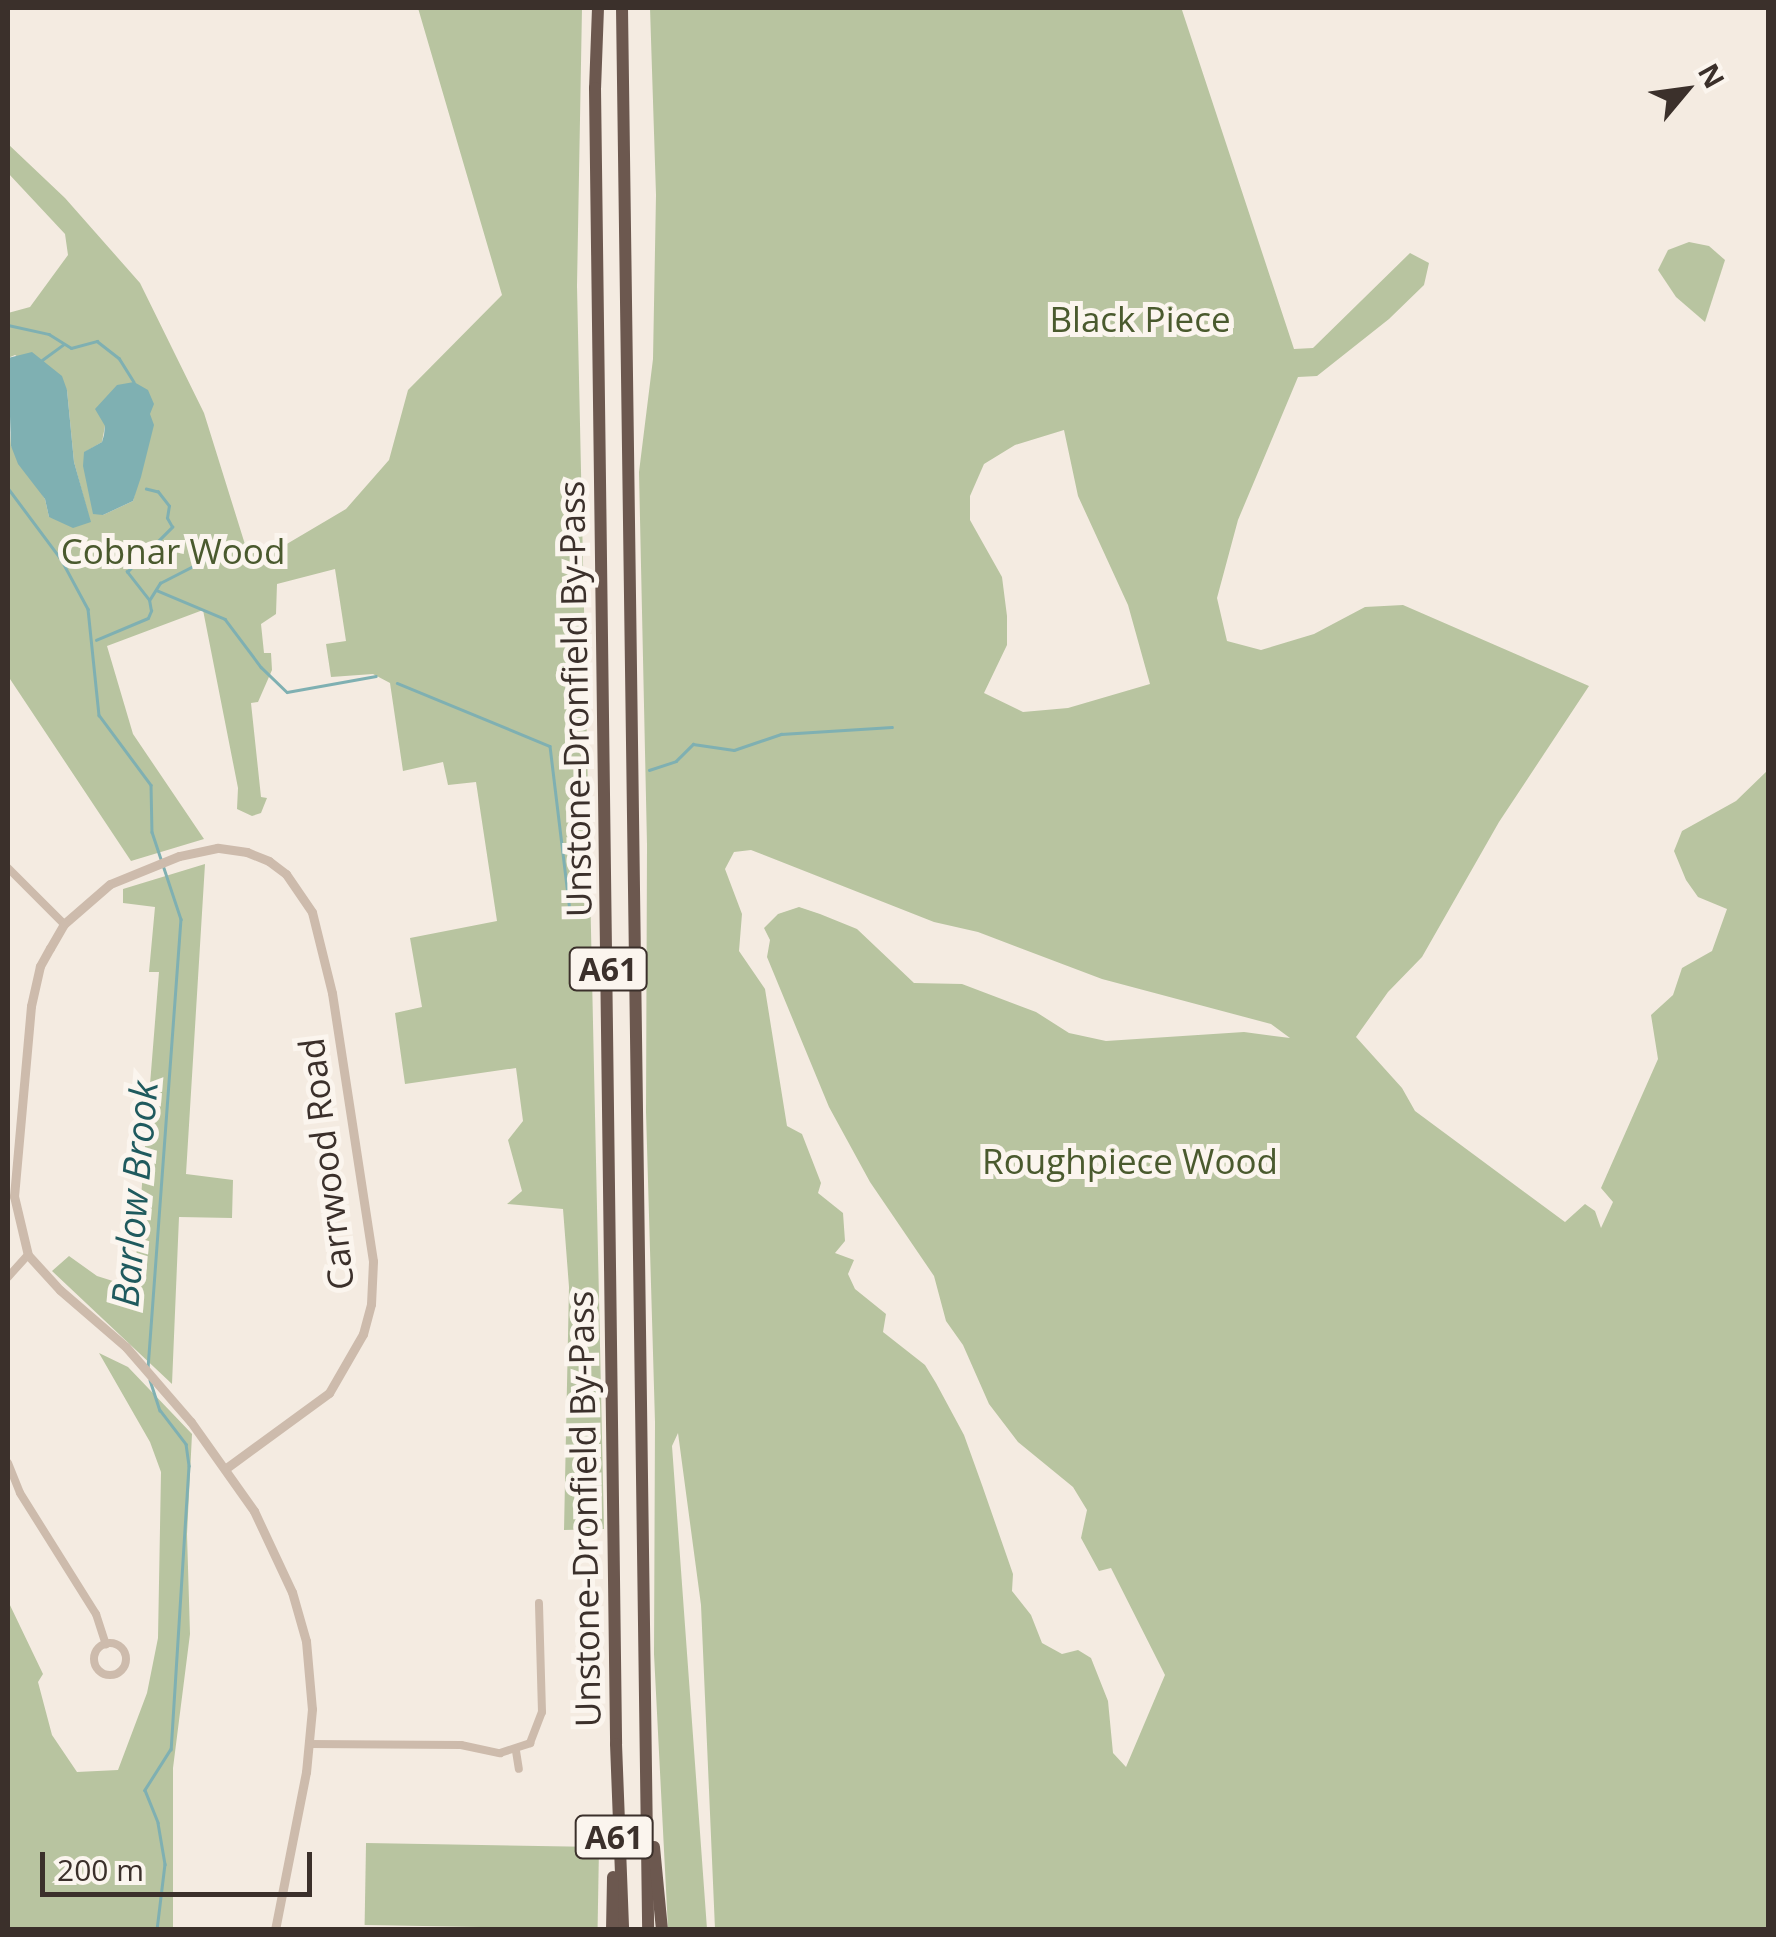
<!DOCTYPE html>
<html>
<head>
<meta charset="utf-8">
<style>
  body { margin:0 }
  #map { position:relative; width:1776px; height:1937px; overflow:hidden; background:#f4ebe1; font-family:"Open Sans",sans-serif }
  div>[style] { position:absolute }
  .green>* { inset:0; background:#b8c4a0; transform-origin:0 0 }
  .water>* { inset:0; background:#7fb0b2 }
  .stream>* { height:2.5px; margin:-1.25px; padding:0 1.25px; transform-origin:1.25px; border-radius:1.25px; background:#7fb0b2 }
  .minor>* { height:8px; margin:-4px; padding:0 4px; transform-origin:4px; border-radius:4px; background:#cdbbac }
  .minor>.ring { margin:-4px; padding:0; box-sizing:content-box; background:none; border:8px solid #cdbbac; border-radius:50% }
  .tertiary>* { height:9px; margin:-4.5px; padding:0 4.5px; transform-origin:4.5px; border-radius:4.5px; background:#cdbbac }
  .trunk>* { height:12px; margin:-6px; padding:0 6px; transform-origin:6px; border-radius:6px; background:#6c584f }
  span { translate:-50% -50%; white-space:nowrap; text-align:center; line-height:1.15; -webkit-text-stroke:10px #fbf5ee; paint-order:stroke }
  .shield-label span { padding:2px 8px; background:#fbf5ee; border:2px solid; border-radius:8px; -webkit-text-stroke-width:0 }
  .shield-label { font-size:32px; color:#3b302b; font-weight:700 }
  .park-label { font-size:35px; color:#4a5a2e }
  .street-label { font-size:35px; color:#3b302b }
  .water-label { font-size:38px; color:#1f5a5e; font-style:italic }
  .frame { position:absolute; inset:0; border:10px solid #3b302b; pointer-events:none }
  .north { position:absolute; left:1636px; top:40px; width:100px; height:100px; -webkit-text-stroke:8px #fbf5ee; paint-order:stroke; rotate:61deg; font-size:28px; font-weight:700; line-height:40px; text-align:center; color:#3b302b }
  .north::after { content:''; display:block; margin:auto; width:35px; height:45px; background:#3b302b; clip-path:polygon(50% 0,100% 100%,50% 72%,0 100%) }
  .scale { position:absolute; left:40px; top:1852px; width:272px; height:45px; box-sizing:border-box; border:5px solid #3b302b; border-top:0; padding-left:12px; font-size:30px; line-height:35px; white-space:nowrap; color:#3b302b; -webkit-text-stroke:8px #fbf5ee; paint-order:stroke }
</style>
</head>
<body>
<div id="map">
  <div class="green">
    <i style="clip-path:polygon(evenodd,418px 8px,582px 8px,577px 286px,604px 1529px,564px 1530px,569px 1287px,563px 1209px,507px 1204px,522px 1191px,508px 1140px,523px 1121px,516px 1068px,405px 1084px,395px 1013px,422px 1007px,410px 938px,497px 921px,476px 782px,448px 785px,443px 762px,403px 771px,390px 683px,373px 674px,331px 677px,326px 644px,346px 641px,335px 569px,277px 584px,276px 614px,261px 624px,264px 653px,271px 653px,272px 670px,258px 702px,251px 703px,261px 797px,267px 798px,261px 813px,252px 816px,237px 809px,238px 788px,203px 610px,107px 646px,133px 734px,204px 839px,131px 861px,8px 676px,8px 404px,11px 446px,45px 499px,49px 517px,90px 521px,74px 462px,67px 390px,15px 355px,8px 358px,8px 313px,30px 307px,68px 255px,65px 234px,8px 173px,8px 144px,65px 198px,140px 283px,204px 413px,248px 554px,280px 548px,346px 509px,389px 460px,408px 390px,502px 295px,418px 8px,105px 426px,145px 454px,133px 501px,103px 515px,85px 452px,102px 442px,105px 426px)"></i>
    <i style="clip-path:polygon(evenodd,650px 8px,1177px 8px,1182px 10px,1294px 349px,1313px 348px,1410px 253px,1429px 263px,1424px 285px,1389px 319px,1317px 376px,1298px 377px,1238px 520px,1217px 598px,1227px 641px,1261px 650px,1314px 634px,1365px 607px,1403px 605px,1589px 686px,1499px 822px,1422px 957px,1388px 992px,1356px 1037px,1402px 1088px,1415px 1111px,1565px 1222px,1585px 1204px,1595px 1211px,1601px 1228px,1613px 1202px,1601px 1188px,1658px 1059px,1651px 1015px,1673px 995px,1682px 968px,1712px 951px,1727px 909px,1698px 897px,1686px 880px,1674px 851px,1682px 831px,1736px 801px,1768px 770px,1768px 1929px,715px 1929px,701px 1605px,678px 1433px,672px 1446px,707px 1929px,668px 1929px,654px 1654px,655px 1422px,646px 1112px,647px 845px,639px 472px,653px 359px,656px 195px,650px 8px,1064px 430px,1078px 496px,1128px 605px,1150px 684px,1068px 708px,1023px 712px,984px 693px,1007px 645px,1007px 616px,1002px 577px,970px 520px,970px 496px,984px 464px,1015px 445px,1064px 430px,650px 8px,751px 850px,934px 922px,978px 932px,1102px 979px,1271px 1024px,1290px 1038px,1244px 1032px,1106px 1041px,1069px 1033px,1036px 1012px,962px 984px,914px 983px,857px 929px,820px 914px,799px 907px,778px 914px,764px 928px,770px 940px,767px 957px,829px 1107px,870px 1182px,934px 1276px,946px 1321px,963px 1345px,989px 1404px,1018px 1442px,1073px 1487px,1087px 1510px,1081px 1538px,1099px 1571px,1111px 1568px,1165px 1675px,1126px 1767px,1113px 1753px,1108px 1701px,1091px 1658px,1078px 1650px,1062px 1654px,1042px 1643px,1031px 1615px,1012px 1591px,1013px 1574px,982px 1485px,964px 1435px,936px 1383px,925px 1365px,883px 1332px,886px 1314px,855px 1289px,848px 1274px,854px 1260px,835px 1253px,845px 1241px,843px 1213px,818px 1193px,821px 1183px,802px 1134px,787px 1126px,765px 989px,739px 951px,742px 914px,725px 869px,734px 852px,751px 850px)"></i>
    <i style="clip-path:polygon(1689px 242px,1709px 246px,1725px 260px,1705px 322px,1676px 297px,1658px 270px,1668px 250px)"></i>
    <i style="clip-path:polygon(205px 864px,186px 1174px,233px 1180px,232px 1218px,179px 1217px,172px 1384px,52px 1271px,69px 1256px,97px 1276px,116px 1282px,129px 1280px,135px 1272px,159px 972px,149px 972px,155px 907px,123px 903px,123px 889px)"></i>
    <i style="clip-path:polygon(99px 1353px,128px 1367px,192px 1434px,187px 1534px,190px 1634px,173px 1768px,173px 1929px,8px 1929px,8px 1601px,43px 1674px,38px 1682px,52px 1735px,77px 1772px,118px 1770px,147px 1693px,158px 1638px,161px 1472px,150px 1442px)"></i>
    <i style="left:599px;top:1847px;width:82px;height:233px;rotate:91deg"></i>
  </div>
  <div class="water">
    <i style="clip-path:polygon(32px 352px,62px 376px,67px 390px,74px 462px,91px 522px,73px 528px,49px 517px,45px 499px,18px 464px,11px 446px,8px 358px)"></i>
    <i style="clip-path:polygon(134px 382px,148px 390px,154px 404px,150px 414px,154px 425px,141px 477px,133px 501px,103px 515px,93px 514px,83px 466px,84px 452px,102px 442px,104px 435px,105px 426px,95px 409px,117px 385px)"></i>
  </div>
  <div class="stream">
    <i style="left:8px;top:325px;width:42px;rotate:12.4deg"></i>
    <i style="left:49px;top:334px;width:26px;rotate:32deg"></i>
    <i style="left:71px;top:348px;width:27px;rotate:-15deg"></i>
    <i style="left:97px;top:341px;width:28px;rotate:38deg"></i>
    <i style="left:119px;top:358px;width:28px;rotate:58deg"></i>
    <i style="left:42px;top:360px;width:26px;rotate:-36deg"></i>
    <i style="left:8px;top:488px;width:89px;rotate:53.3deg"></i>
    <i style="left:61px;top:559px;width:57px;rotate:61.6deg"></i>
    <i style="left:88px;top:609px;width:107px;rotate:84.1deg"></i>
    <i style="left:99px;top:715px;width:87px;rotate:53.4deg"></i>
    <i style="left:151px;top:785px;width:47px;rotate:88.8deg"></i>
    <i style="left:152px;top:832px;width:92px;rotate:71.6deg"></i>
    <i style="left:181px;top:919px;width:449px;rotate:94.2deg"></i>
    <i style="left:63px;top:557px;width:14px;rotate:-60deg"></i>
    <i style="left:156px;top:590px;width:75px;rotate:22.8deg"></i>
    <i style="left:225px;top:619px;width:60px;rotate:53.1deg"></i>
    <i style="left:261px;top:667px;width:36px;rotate:44deg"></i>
    <i style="left:287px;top:692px;width:90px;rotate:-10.2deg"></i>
    <i style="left:150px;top:599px;width:19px;rotate:-58deg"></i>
    <i style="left:160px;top:583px;width:64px;rotate:-27deg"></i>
    <i style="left:96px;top:640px;width:56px;rotate:-22.9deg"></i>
    <i style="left:148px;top:618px;width:8px;rotate:-67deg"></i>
    <i style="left:151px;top:611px;width:11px;rotate:-100deg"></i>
    <i style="left:149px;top:600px;width:36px;rotate:-128deg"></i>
    <i style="left:127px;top:572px;width:64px;rotate:-45deg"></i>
    <i style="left:172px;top:527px;width:10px;rotate:-119deg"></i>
    <i style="left:167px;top:518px;width:12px;rotate:-81deg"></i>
    <i style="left:169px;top:506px;width:18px;rotate:-128deg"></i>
    <i style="left:158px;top:492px;width:12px;rotate:-166deg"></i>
    <i style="left:397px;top:683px;width:165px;rotate:22.4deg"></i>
    <i style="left:550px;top:746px;width:167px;rotate:83.1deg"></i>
    <i style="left:570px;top:912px;width:8px"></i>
    <i style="left:649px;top:770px;width:28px;rotate:-18deg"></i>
    <i style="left:676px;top:761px;width:24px;rotate:-45deg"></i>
    <i style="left:693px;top:744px;width:41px;rotate:8.3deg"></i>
    <i style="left:734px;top:750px;width:50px;rotate:-18.8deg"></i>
    <i style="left:781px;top:734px;width:111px;rotate:-3.6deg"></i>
    <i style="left:150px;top:1380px;width:32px;rotate:72deg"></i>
    <i style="left:160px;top:1410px;width:43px;rotate:52.6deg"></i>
    <i style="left:186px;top:1444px;width:22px;rotate:82deg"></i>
    <i style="left:189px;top:1466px;width:284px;rotate:93.6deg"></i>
    <i style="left:171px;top:1749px;width:49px;rotate:122.4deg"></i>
    <i style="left:145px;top:1790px;width:35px;rotate:68deg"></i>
    <i style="left:158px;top:1823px;width:42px;rotate:80.3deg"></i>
    <i style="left:165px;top:1864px;width:66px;rotate:96.9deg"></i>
  </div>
  <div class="minor">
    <i style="left:8px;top:868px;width:79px;rotate:45deg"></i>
    <i style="left:8px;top:1277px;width:30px;rotate:-48deg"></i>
    <i style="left:8px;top:1463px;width:32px;rotate:68deg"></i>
    <i style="left:20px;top:1493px;width:143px;rotate:57.9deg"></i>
    <i style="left:96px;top:1614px;width:32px;rotate:72deg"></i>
    <i class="ring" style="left:94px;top:1643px;width:24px;height:24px"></i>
    <i style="left:309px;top:1744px;width:152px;rotate:0.4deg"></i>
    <i style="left:461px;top:1745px;width:40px;rotate:12deg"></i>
    <i style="left:500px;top:1753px;width:32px;rotate:-18deg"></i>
    <i style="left:530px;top:1743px;width:33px;rotate:-69deg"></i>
    <i style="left:542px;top:1712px;width:109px;rotate:-91.6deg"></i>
    <i style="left:516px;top:1751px;width:18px;rotate:81deg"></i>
  </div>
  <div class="tertiary">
    <i style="left:225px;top:1469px;width:129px;rotate:-36.2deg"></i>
    <i style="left:329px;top:1393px;width:68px;rotate:-60deg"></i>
    <i style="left:363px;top:1334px;width:31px;rotate:-75deg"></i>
    <i style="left:371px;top:1304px;width:43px;rotate:-87.3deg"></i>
    <i style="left:373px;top:1261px;width:271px;rotate:-98.7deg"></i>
    <i style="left:332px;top:993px;width:83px;rotate:-103.9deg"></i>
    <i style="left:312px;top:912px;width:46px;rotate:-124.4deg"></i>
    <i style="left:286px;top:874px;width:21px;rotate:-143deg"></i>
    <i style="left:269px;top:861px;width:24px;rotate:-158deg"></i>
    <i style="left:247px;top:852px;width:30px;rotate:-172deg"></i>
    <i style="left:217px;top:848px;width:39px;rotate:168deg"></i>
    <i style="left:179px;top:856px;width:74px;rotate:157.9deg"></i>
    <i style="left:110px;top:884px;width:61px;rotate:139deg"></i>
    <i style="left:64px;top:924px;width:28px;rotate:120deg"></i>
    <i style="left:50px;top:948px;width:21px;rotate:119deg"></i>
    <i style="left:40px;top:966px;width:41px;rotate:102.7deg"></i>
    <i style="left:31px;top:1006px;width:191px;rotate:95.1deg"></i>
    <i style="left:14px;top:1196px;width:61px;rotate:76.7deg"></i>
    <i style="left:28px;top:1255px;width:47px;rotate:47.6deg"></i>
    <i style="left:60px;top:1290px;width:87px;rotate:40.8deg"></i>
    <i style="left:126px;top:1347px;width:99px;rotate:49.1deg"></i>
    <i style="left:191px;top:1422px;width:109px;rotate:54.7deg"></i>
    <i style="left:254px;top:1511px;width:89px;rotate:64.9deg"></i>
    <i style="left:292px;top:1592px;width:51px;rotate:74.1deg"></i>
    <i style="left:306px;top:1641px;width:68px;rotate:85deg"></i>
    <i style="left:312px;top:1709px;width:63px;rotate:95.4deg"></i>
    <i style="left:306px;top:1772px;width:161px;rotate:101.1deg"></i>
  </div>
  <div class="trunk">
    <i style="left:598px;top:8px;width:80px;rotate:92.1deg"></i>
    <i style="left:595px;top:88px;width:1656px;rotate:89.27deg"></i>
    <i style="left:616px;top:1744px;width:186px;rotate:87.8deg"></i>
    <i style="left:622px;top:8px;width:1922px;rotate:89.22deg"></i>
    <i style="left:654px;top:1847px;width:83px;rotate:84.5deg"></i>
    <i style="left:612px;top:1930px;width:53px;rotate:-88.9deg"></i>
  </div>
  <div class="shield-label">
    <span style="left:608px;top:969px">A61</span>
    <span style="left:614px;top:1837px">A61</span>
  </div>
  <div class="park-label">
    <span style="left:1140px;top:319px">Black Piece</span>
    <span style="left:173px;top:551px">Cobnar Wood</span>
    <span style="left:1130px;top:1161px">Roughpiece Wood</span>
  </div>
  <div class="street-label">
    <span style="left:575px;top:699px;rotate:-91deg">Unstone-Dronfield By-Pass</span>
    <span style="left:326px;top:1164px;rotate:-97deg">Carrwood Road</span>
    <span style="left:584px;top:1509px;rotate:-91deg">Unstone-Dronfield By-Pass</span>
  </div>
  <div class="water-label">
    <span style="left:134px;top:1194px;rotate:-85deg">Barlow Brook</span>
  </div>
  <div class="frame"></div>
  <div class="north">N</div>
  <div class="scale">200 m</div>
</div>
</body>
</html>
